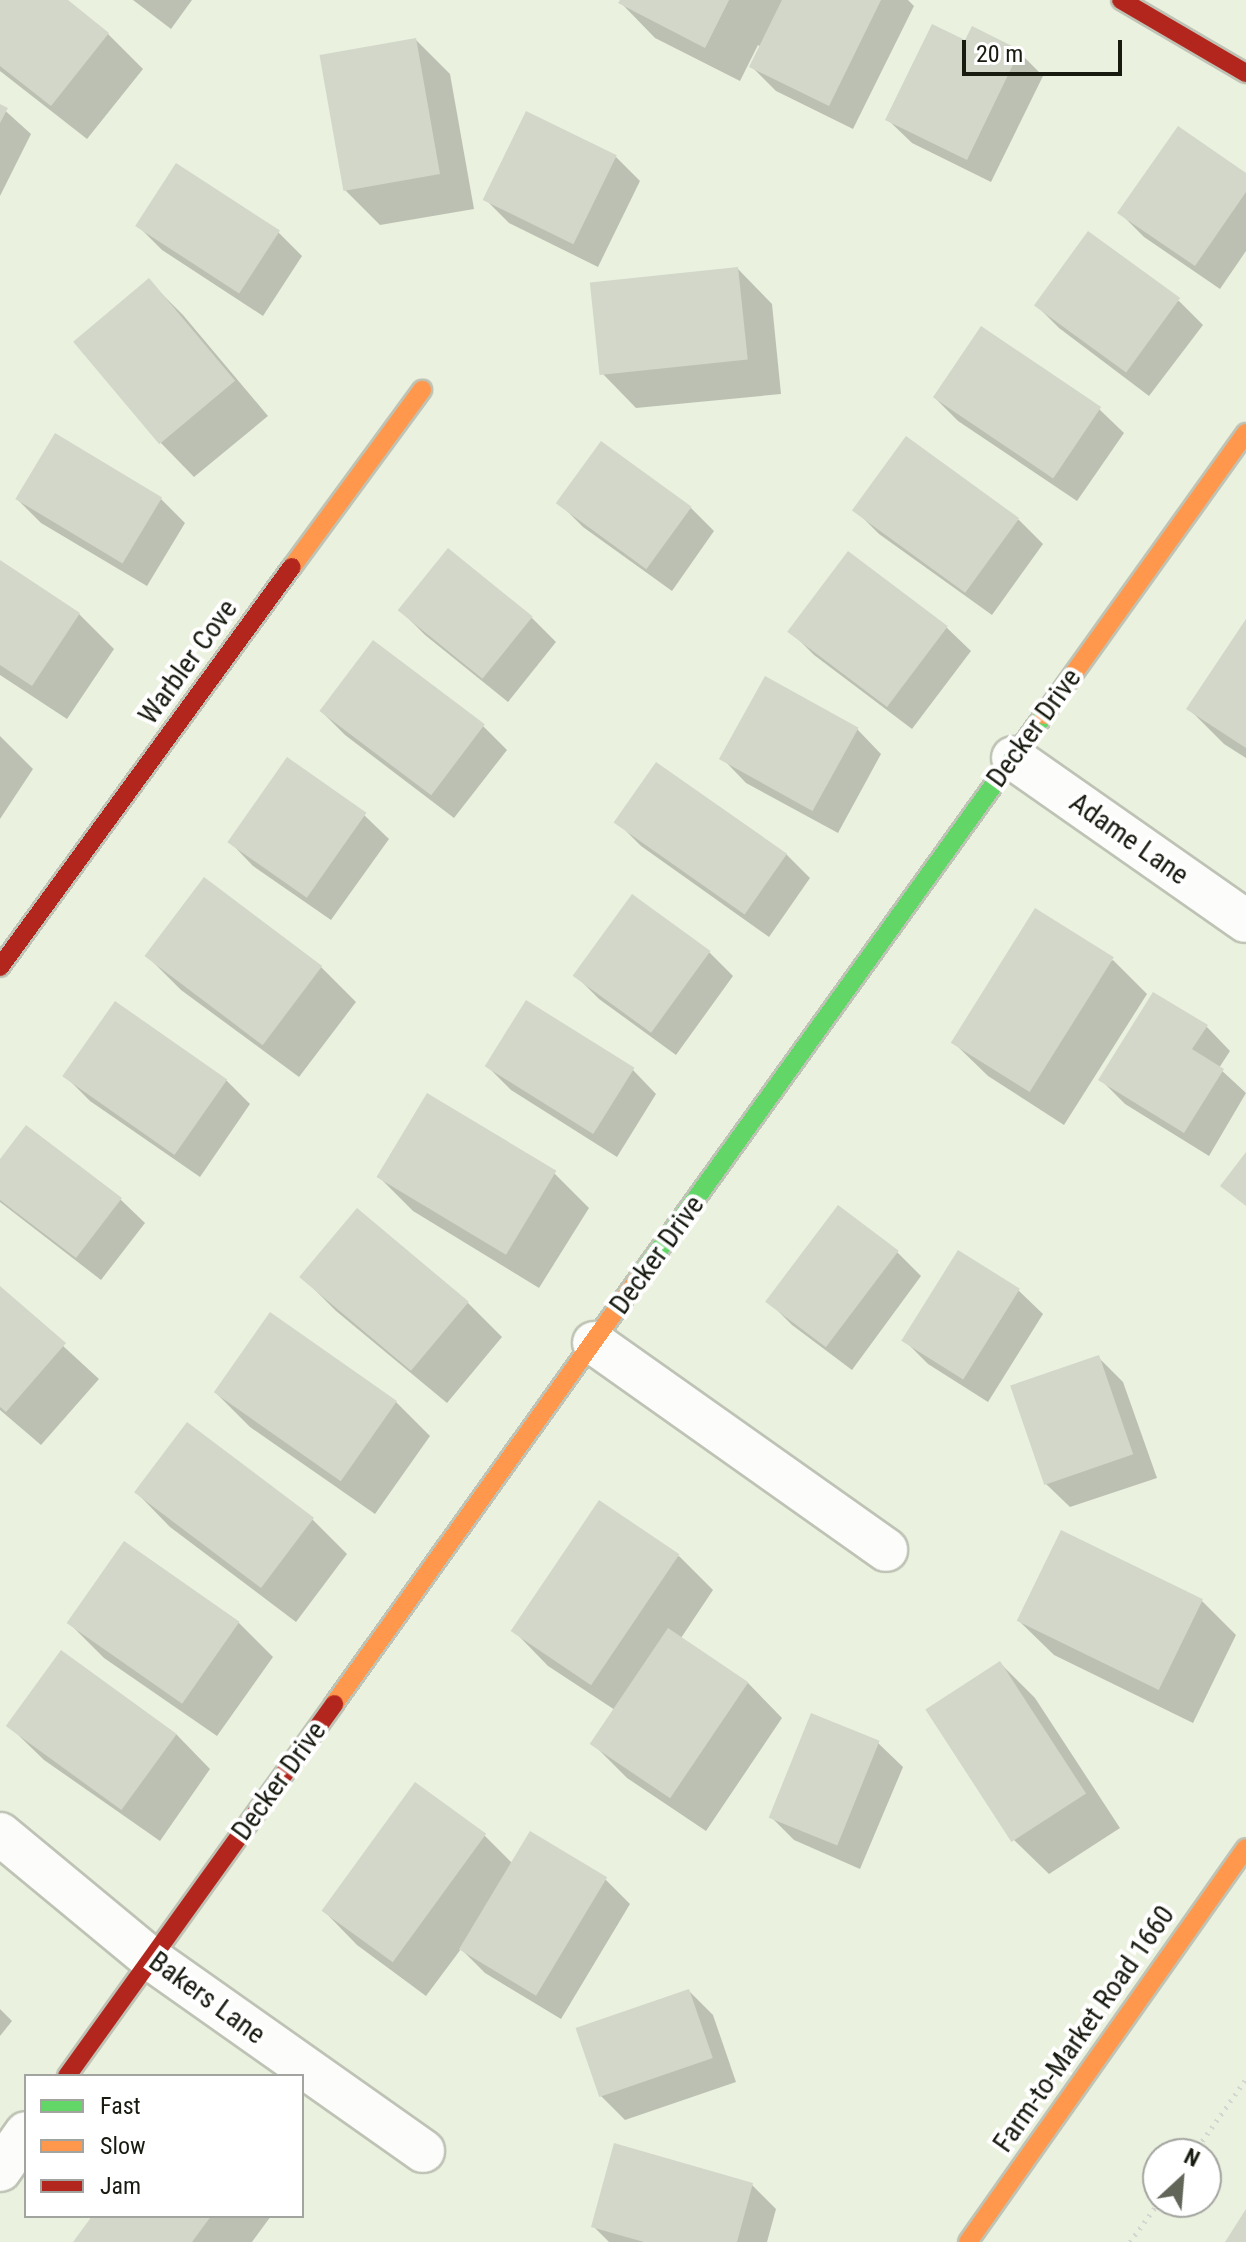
<!DOCTYPE html>
<html>
<head>
<meta charset="utf-8">
<style>
  body { margin:0 }
  #map { position:relative; width:1246px; height:2242px; overflow:hidden; background:#ebf1df; font-family:"Roboto Condensed",sans-serif }
  div>[style] { position:absolute }
  .shadow>* { inset:0; background:#0003 }
  .building>* { inset:0; background:#d2d7c9; transform-origin:0 0 }
  .path>* { height:5px; margin-top:-2.5px; transform-origin:0; background:repeating-linear-gradient(90deg,#d4d6d1 0 2px,transparent 0 8px) }
  .roads { filter:drop-shadow(2px 0 #bec3b5) drop-shadow(-2px 0 #bec3b5) drop-shadow(0 2px #bec3b5) drop-shadow(0 -2px #bec3b5) }
  .street>* { height:42px; margin:-21px; padding:0 21px; transform-origin:21px; border-radius:21px; background:#fcfdfa }
  .fast>* { height:18px; margin:-9px; padding:0 9px; transform-origin:9px; border-radius:9px; background:#63d668 }
  .slow>* { height:18px; margin:-9px; padding:0 9px; transform-origin:9px; border-radius:9px; background:#ff974d }
  .jam>* { height:18px; margin:-9px; padding:0 9px; transform-origin:9px; border-radius:9px; background:#b3261e }
  span { translate:-50% -50%; white-space:nowrap; text-align:center; line-height:1.15; -webkit-text-stroke:8px #fff; paint-order:stroke }
  .street-label { font-size:28px; color:#171b10 }
  .legend { position:absolute; left:24px; top:2074px; width:280px; height:144px; box-sizing:border-box; background:#fff; border:2px solid #a2a49f; margin:0; padding:10px 14px; list-style:none; font-size:24px; color:#171b10 }
  .legend li { display:flex; align-items:center; gap:16px; height:40px }
  .legend b { width:40px; border:2px solid #a2a49f }
  .north { position:absolute; left:1142px; top:2138px; width:80px; height:80px; box-sizing:border-box; background:#fff; border:2px solid #a2a49f; border-radius:50%; rotate:26deg; font-size:22px; font-weight:700; line-height:32px; text-align:center; color:#171b10 }
  .north::after { content:''; display:block; margin:auto; width:28px; height:36px; background:#616658; clip-path:polygon(50% 0,100% 100%,50% 72%,0 100%) }
  .scale { position:absolute; left:962px; top:40px; width:160px; height:36px; box-sizing:border-box; border:4px solid #171b10; border-top:0; padding-left:10px; font-size:24px; line-height:28px; white-space:nowrap; color:#171b10; -webkit-text-stroke:6px #fff; paint-order:stroke }
</style>
</head>
<body>
<div id="map">
  <div class="shadow">
    <i style="clip-path:polygon(0 0,64px 0,108px 34px,143px 69px,87px 139px,0 71px)"></i>
    <i style="clip-path:polygon(133px 0,192px 0,171px 29px)"></i>
    <i style="clip-path:polygon(622px 0,908px 0,914px 6px,853px 129px,776px 91px,752px 67px,761px 47px,758px 45px,740px 81px,655px 38px,621px 3px)"></i>
    <i style="clip-path:polygon(416px 40px,450px 74px,474px 209px,380px 225px,345px 190px)"></i>
    <i style="clip-path:polygon(966px 42px,1019px 52px,1043px 76px,991px 182px,912px 143px,887px 119px)"></i>
    <i style="clip-path:polygon(0 106px,31px 134px,0 196px)"></i>
    <i style="clip-path:polygon(616px 157px,640px 181px,598px 267px,509px 223px,485px 199px)"></i>
    <i style="clip-path:polygon(1246px 175px,1246px 251px,1220px 289px,1144px 237px,1120px 213px)"></i>
    <i style="clip-path:polygon(138px 226px,278px 232px,302px 256px,263px 316px,162px 250px)"></i>
    <i style="clip-path:polygon(738px 269px,772px 304px,781px 394px,636px 408px,602px 373px)"></i>
    <i style="clip-path:polygon(148px 280px,183px 315px,268px 416px,194px 477px,160px 442px)"></i>
    <i style="clip-path:polygon(1179px 301px,1203px 325px,1149px 396px,1059px 328px,1035px 304px)"></i>
    <i style="clip-path:polygon(934px 397px,1099px 409px,1124px 433px,1077px 501px,958px 421px)"></i>
    <i style="clip-path:polygon(55px 436px,161px 499px,185px 523px,147px 586px,41px 523px,17px 499px)"></i>
    <i style="clip-path:polygon(559px 503px,690px 507px,714px 531px,672px 591px,583px 527px)"></i>
    <i style="clip-path:polygon(855px 510px,1019px 520px,1043px 544px,992px 615px,879px 534px)"></i>
    <i style="clip-path:polygon(0 563px,79px 614px,114px 649px,67px 719px,0 675px)"></i>
    <i style="clip-path:polygon(401px 611px,532px 618px,556px 642px,508px 702px,425px 635px)"></i>
    <i style="clip-path:polygon(1246px 622px,1246px 758px,1224px 744px,1189px 709px)"></i>
    <i style="clip-path:polygon(946px 627px,971px 651px,912px 729px,814px 655px,790px 631px)"></i>
    <i style="clip-path:polygon(374px 642px,483px 726px,507px 750px,454px 818px,345px 735px,321px 711px)"></i>
    <i style="clip-path:polygon(857px 729px,881px 754px,838px 833px,746px 783px,722px 758px)"></i>
    <i style="clip-path:polygon(0 736px,33px 769px,0 819px)"></i>
    <i style="clip-path:polygon(364px 815px,389px 839px,331px 920px,253px 866px,229px 841px)"></i>
    <i style="clip-path:polygon(617px 822px,786px 854px,810px 878px,769px 937px,641px 846px)"></i>
    <i style="clip-path:polygon(709px 952px,733px 976px,676px 1055px,599px 999px,575px 975px)"></i>
    <i style="clip-path:polygon(147px 956px,321px 967px,356px 1002px,299px 1077px,181px 990px)"></i>
    <i style="clip-path:polygon(1113px 960px,1147px 994px,1064px 1125px,988px 1076px,953px 1042px)"></i>
    <i style="clip-path:polygon(1206px 1026px,1230px 1051px,1219px 1068px,1246px 1093px,1209px 1156px,1125px 1104px,1101px 1080px)"></i>
    <i style="clip-path:polygon(487px 1066px,632px 1069px,656px 1094px,617px 1157px,511px 1090px)"></i>
    <i style="clip-path:polygon(66px 1077px,226px 1080px,250px 1104px,200px 1177px,90px 1101px)"></i>
    <i style="clip-path:polygon(0 1162px,120px 1199px,145px 1223px,101px 1280px,0 1202px)"></i>
    <i style="clip-path:polygon(554px 1173px,589px 1208px,539px 1288px,413px 1211px,379px 1177px)"></i>
    <i style="clip-path:polygon(357px 1211px,468px 1303px,502px 1337px,447px 1403px,336px 1311px,302px 1277px)"></i>
    <i style="clip-path:polygon(897px 1252px,921px 1276px,852px 1370px,792px 1325px,768px 1301px)"></i>
    <i style="clip-path:polygon(0 1288px,99px 1379px,41px 1445px,0 1410px)"></i>
    <i style="clip-path:polygon(1018px 1290px,1043px 1314px,988px 1402px,928px 1364px,904px 1340px)"></i>
    <i style="clip-path:polygon(1099px 1358px,1123px 1382px,1157px 1478px,1070px 1507px,1045px 1483px)"></i>
    <i style="clip-path:polygon(215px 1392px,396px 1402px,430px 1436px,375px 1514px,250px 1427px)"></i>
    <i style="clip-path:polygon(188px 1424px,313px 1520px,347px 1554px,296px 1622px,170px 1527px,136px 1492px)"></i>
    <i style="clip-path:polygon(679px 1556px,713px 1590px,681px 1638px,748px 1683px,782px 1718px,706px 1831px,627px 1778px,593px 1744px,615px 1710px,548px 1666px,514px 1631px)"></i>
    <i style="clip-path:polygon(1202px 1601px,1236px 1635px,1193px 1723px,1054px 1655px,1019px 1621px)"></i>
    <i style="clip-path:polygon(238px 1622px,273px 1657px,217px 1736px,104px 1658px,69px 1623px)"></i>
    <i style="clip-path:polygon(1000px 1663px,1035px 1698px,1120px 1828px,1049px 1874px,1014px 1840px)"></i>
    <i style="clip-path:polygon(812px 1716px,878px 1743px,903px 1767px,860px 1869px,794px 1840px,770px 1816px)"></i>
    <i style="clip-path:polygon(9px 1726px,176px 1734px,210px 1769px,160px 1841px,44px 1760px)"></i>
    <i style="clip-path:polygon(484px 1835px,512px 1863px,606px 1880px,630px 1904px,561px 2019px,485px 1973px,461px 1949px,426px 1996px,357px 1945px,323px 1910px)"></i>
    <i style="clip-path:polygon(689px 1991px,713px 2015px,736px 2082px,625px 2120px,601px 2096px)"></i>
    <i style="clip-path:polygon(0 2009px,12px 2021px,0 2036px)"></i>
    <i style="clip-path:polygon(752px 2185px,776px 2209px,767px 2242px,609px 2242px,593px 2226px)"></i>
    <i style="clip-path:polygon(94px 2216px,271px 2216px,252px 2242px,75px 2242px)"></i>
  </div>
  <div class="building">
    <i style="clip-path:polygon(0 0,68px 0,109px 33px,51px 106px,0 66px)"></i>
    <i style="clip-path:polygon(620px 0,729px 0,705px 48px,618px 3px)"></i>
    <i style="clip-path:polygon(782px 0,881px 0,829px 106px,749px 67px)"></i>
    <i style="clip-path:polygon(932px 24px,965px 40px,972px 26px,1020px 50px,967px 160px,885px 120px)"></i>
    <i style="left:416px;top:38px;width:138px;height:98px;rotate:80deg"></i>
    <i style="clip-path:polygon(0 104px,8px 108px,0 123px)"></i>
    <i style="left:526px;top:111px;width:101px;height:99px;rotate:26deg"></i>
    <i style="clip-path:polygon(1178px 126px,1246px 173px,1246px 192px,1195px 266px,1117px 213px)"></i>
    <i style="left:176px;top:163px;width:124px;height:75px;rotate:33deg"></i>
    <i style="left:1088px;top:231px;width:114px;height:92px;rotate:36deg"></i>
    <i style="left:738px;top:267px;width:93px;height:149px;rotate:84deg"></i>
    <i style="left:149px;top:278px;width:134px;height:99px;rotate:50deg"></i>
    <i style="left:981px;top:326px;width:145px;height:86px;rotate:34deg"></i>
    <i style="left:55px;top:433px;width:125px;height:77px;rotate:31deg"></i>
    <i style="left:906px;top:436px;width:140px;height:92px;rotate:36deg"></i>
    <i style="left:601px;top:441px;width:112px;height:77px;rotate:36deg"></i>
    <i style="left:448px;top:548px;width:109px;height:80px;rotate:39deg"></i>
    <i style="left:848px;top:551px;width:125px;height:101px;rotate:37deg"></i>
    <i style="clip-path:polygon(0 560px,80px 613px,32px 686px,0 665px)"></i>
    <i style="clip-path:polygon(1246px 619px,1246px 748px,1186px 709px)"></i>
    <i style="left:373px;top:640px;width:140px;height:89px;rotate:37deg"></i>
    <i style="left:765px;top:676px;width:107px;height:95px;rotate:29deg"></i>
    <i style="left:287px;top:757px;width:97px;height:104px;rotate:35deg"></i>
    <i style="left:656px;top:762px;width:160px;height:74px;rotate:35deg"></i>
    <i style="left:204px;top:877px;width:148px;height:99px;rotate:37deg"></i>
    <i style="left:632px;top:894px;width:97px;height:101px;rotate:36deg"></i>
    <i style="left:1035px;top:908px;width:93px;height:159px;rotate:32deg"></i>
    <i style="clip-path:polygon(1153px 992px,1208px 1025px,1192px 1049px,1224px 1069px,1184px 1133px,1098px 1080px)"></i>
    <i style="left:526px;top:1000px;width:128px;height:78px;rotate:32deg"></i>
    <i style="left:115px;top:1001px;width:137px;height:92px;rotate:35deg"></i>
    <i style="left:427px;top:1093px;width:151px;height:98px;rotate:31deg"></i>
    <i style="clip-path:polygon(26px 1125px,122px 1198px,76px 1258px,0 1200px,0 1159px)"></i>
    <i style="clip-path:polygon(1246px 1152px,1246px 1206px,1220px 1186px)"></i>
    <i style="left:838px;top:1205px;width:76px;height:121px;rotate:37deg"></i>
    <i style="left:357px;top:1208px;width:146px;height:90px;rotate:40deg"></i>
    <i style="left:958px;top:1250px;width:73px;height:107px;rotate:32deg"></i>
    <i style="clip-path:polygon(0 1286px,66px 1343px,6px 1412px,0 1407px)"></i>
    <i style="left:270px;top:1312px;width:155px;height:98px;rotate:35deg"></i>
    <i style="left:1099px;top:1355px;width:105px;height:94px;rotate:71deg"></i>
    <i style="left:187px;top:1422px;width:159px;height:88px;rotate:37deg"></i>
    <i style="left:599px;top:1500px;width:97px;height:158px;rotate:34deg"></i>
    <i style="left:1061px;top:1530px;width:158px;height:101px;rotate:26deg"></i>
    <i style="left:124px;top:1541px;width:141px;height:100px;rotate:35deg"></i>
    <i style="left:668px;top:1628px;width:97px;height:140px;rotate:34deg"></i>
    <i style="left:61px;top:1650px;width:143px;height:94px;rotate:36deg"></i>
    <i style="left:1000px;top:1661px;width:158px;height:89px;rotate:57deg"></i>
    <i style="left:811px;top:1713px;width:74px;height:113px;rotate:22deg"></i>
    <i style="left:415px;top:1782px;width:88px;height:159px;rotate:36deg"></i>
    <i style="left:530px;top:1831px;width:90px;height:138px;rotate:31deg"></i>
    <i style="left:689px;top:1989px;width:73px;height:120px;rotate:71deg"></i>
    <i style="clip-path:polygon(614px 2143px,753px 2183px,737px 2242px,644px 2242px,591px 2227px)"></i>
    <i style="clip-path:polygon(1246px 2209px,1246px 2242px,1225px 2242px)"></i>
    <i style="clip-path:polygon(92px 2216px,211px 2216px,192px 2242px,73px 2242px)"></i>
  </div>
  <div class="path">
    <i style="left:1193px;top:2154px;width:92px;rotate:-54.8deg"></i>
    <i style="left:1130px;top:2242px;width:49px;rotate:-54.1deg"></i>
  </div>
  <div class="roads">
    <div class="street">
      <i style="left:1013px;top:758px;width:284px;rotate:35deg"></i>
      <i style="left:594px;top:1343px;width:358px;rotate:35.3deg"></i>
      <i style="left:0;top:1834px;width:196px;rotate:39.6deg"></i>
      <i style="left:151px;top:1959px;width:333px;rotate:35.2deg"></i>
      <i style="left:0;top:2170px;width:45px;rotate:-54.9deg"></i>
    </div>
    <div class="fast">
      <i style="left:641px;top:1275px;width:690px;rotate:-54.26deg"></i>
    </div>
    <div class="slow">
      <i style="left:292px;top:567px;width:220px;rotate:-53.7deg"></i>
      <i style="left:1044px;top:715px;width:347px;rotate:-54.4deg"></i>
      <i style="left:334px;top:1704px;width:528px;rotate:-54.41deg"></i>
      <i style="left:968px;top:2242px;width:482px;rotate:-54.8deg"></i>
    </div>
    <div class="jam">
      <i style="left:1121px;top:0;width:145px;rotate:30.3deg"></i>
      <i style="left:0;top:967px;width:495px;rotate:-53.9deg"></i>
      <i style="left:67px;top:2076px;width:458px;rotate:-54.3deg"></i>
    </div>
  </div>
  <div class="street-label">
    <span style="left:188px;top:662px;rotate:-54deg">Warbler Cove</span>
    <span style="left:1034px;top:728px;rotate:-54deg">Decker Drive</span>
    <span style="left:1129px;top:839px;rotate:35deg">Adame Lane</span>
    <span style="left:657px;top:1255px;rotate:-54deg">Decker Drive</span>
    <span style="left:279px;top:1781px;rotate:-54deg">Decker Drive</span>
    <span style="left:207px;top:1998px;rotate:36deg">Bakers Lane</span>
    <span style="left:1084px;top:2029px;rotate:-55deg">Farm-to-Market Road 1660</span>
  </div>
  <ul class="legend">
  <li><b style="height:10px;background:#63d668"></b>Fast</li>
  <li><b style="height:10px;background:#ff974d"></b>Slow</li>
  <li><b style="height:10px;background:#b3261e"></b>Jam</li>
  </ul>
  <div class="north">N</div>
  <div class="scale">20 m</div>
</div>
</body>
</html>
